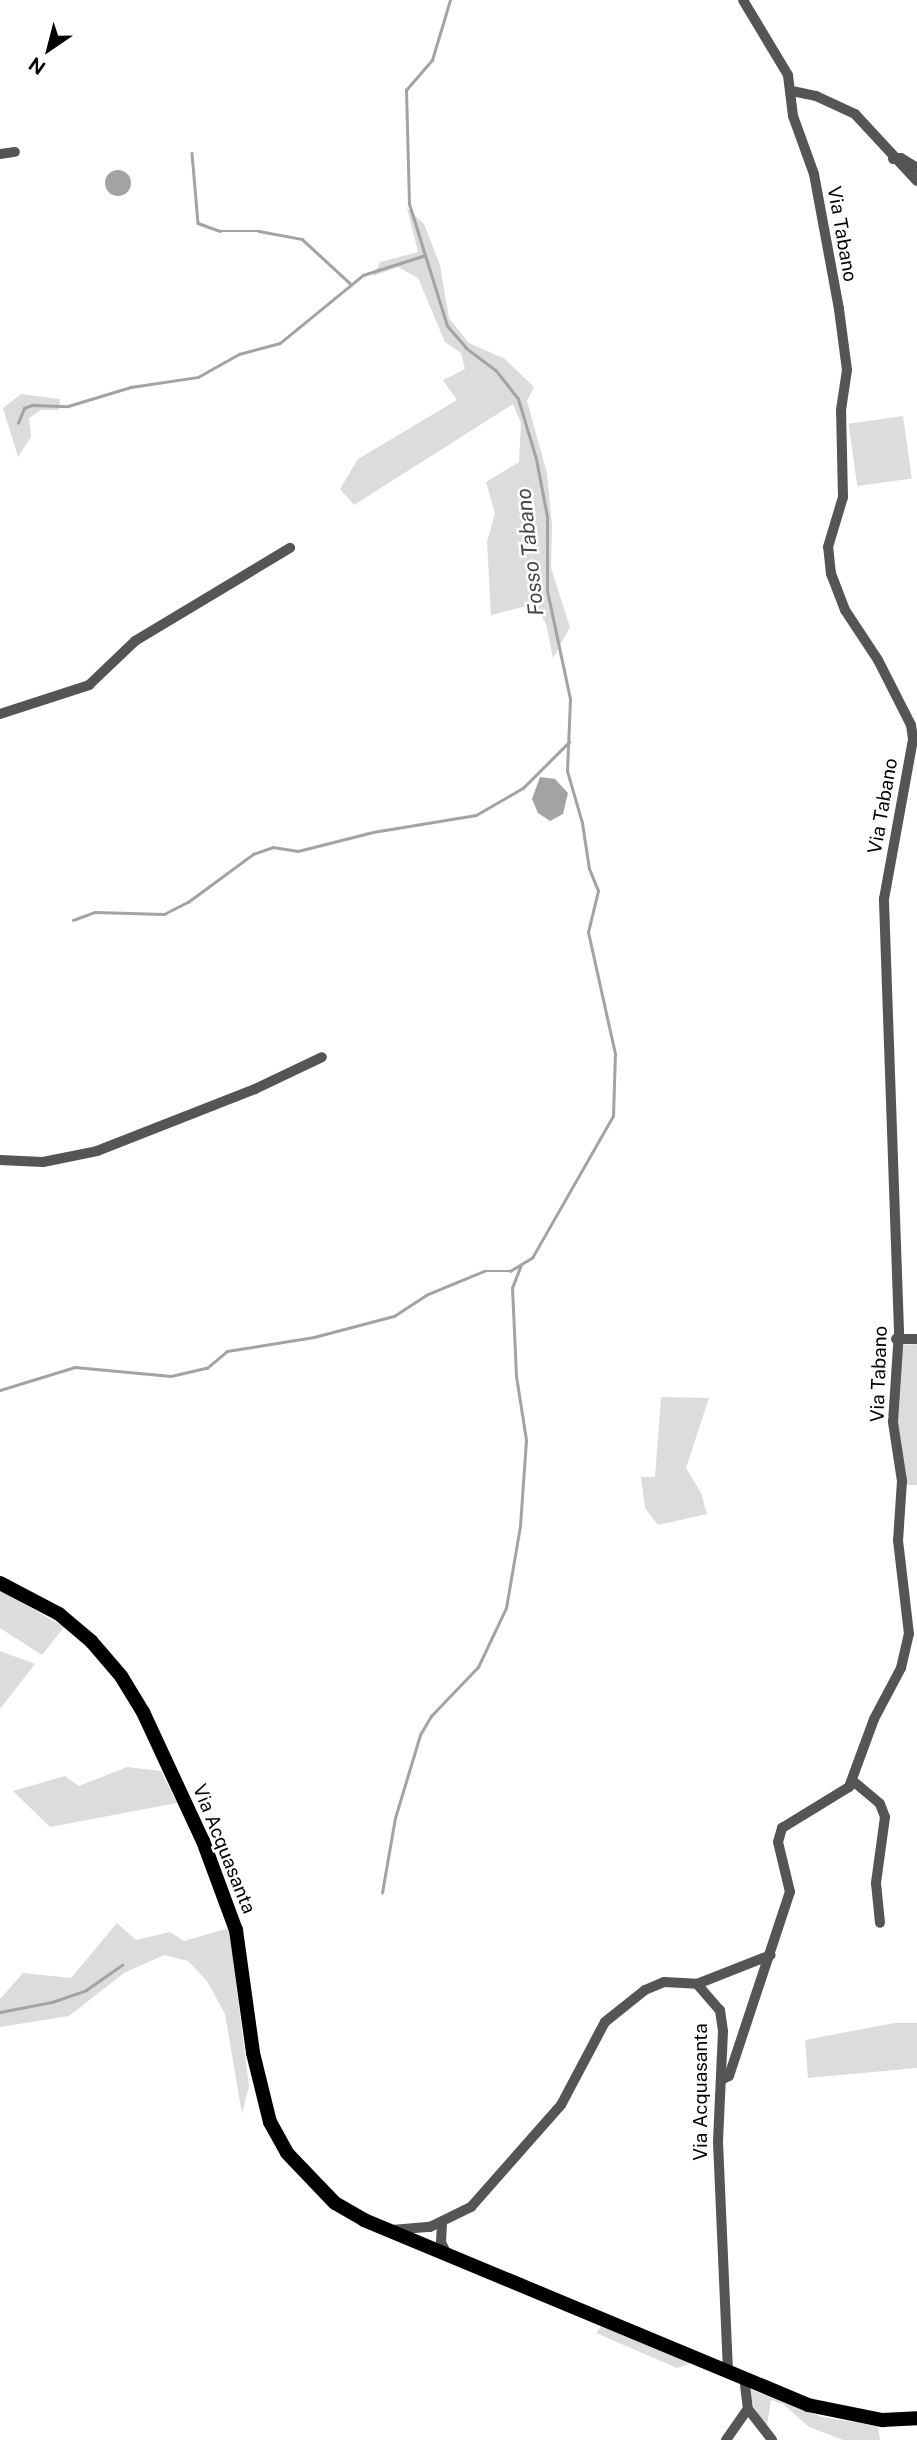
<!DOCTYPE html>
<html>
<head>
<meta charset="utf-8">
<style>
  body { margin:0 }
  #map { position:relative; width:917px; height:2440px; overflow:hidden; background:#fff; font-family:"Public Sans",sans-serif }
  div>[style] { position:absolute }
  .green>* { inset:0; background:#dcdcdc; transform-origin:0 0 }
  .water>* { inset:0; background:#a3a3a3 }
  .round { border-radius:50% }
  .stream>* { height:2.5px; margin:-1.25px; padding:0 1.25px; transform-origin:1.25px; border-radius:1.25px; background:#a3a3a3 }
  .minor>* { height:10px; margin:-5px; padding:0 5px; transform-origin:5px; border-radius:5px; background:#555 }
  .major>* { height:14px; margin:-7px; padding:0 7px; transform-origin:7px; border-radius:7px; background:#000 }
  span { translate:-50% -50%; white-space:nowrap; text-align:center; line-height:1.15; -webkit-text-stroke:5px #fff; paint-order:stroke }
  .street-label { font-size:19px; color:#000 }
  .water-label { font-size:21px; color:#444; font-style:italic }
  .north { position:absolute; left:14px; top:14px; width:70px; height:70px; -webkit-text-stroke:5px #fff; paint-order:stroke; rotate:215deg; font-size:19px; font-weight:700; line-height:28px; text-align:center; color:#000 }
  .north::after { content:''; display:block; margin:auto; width:24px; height:32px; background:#000; clip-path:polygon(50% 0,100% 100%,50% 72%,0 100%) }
</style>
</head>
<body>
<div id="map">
  <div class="green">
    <i style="clip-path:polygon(407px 208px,424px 224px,440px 265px,449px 318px,469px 343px,505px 359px,534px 387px,527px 401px,547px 473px,552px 526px,551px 568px,570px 627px,553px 658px,546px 624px,535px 604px,491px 615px,487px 542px,495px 513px,486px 482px,519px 462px,521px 423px,513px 404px,354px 505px,340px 489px,358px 459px,457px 400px,443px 380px,465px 369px,461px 353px,445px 342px,418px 278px,398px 267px,373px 276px,380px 262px,418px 252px)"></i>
    <i style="clip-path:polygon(21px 394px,60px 399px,59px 410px,41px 410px,29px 418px,31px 437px,18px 457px,3px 408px)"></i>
    <i style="left:903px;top:416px;width:63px;height:55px;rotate:82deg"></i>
    <i style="clip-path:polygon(917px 1344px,917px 1485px,907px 1485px,895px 1417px,900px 1345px)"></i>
    <i style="clip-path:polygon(661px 1397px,709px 1398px,686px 1468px,701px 1493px,707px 1514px,658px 1525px,645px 1508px,641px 1477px,655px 1477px)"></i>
    <i style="clip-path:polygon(0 1590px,64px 1627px,42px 1655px,0 1628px)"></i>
    <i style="clip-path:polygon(0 1651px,35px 1664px,0 1709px)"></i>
    <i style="clip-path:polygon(127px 1767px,161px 1771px,177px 1803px,50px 1827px,13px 1791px,65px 1776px,79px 1786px)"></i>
    <i style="clip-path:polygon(117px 1923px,136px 1940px,170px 1932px,184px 1941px,229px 1928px,249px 2086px,242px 2114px,225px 2014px,207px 1981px,188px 1961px,164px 1955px,124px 1973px,69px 2016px,0 2027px,0 1999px,23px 1973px,71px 1978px)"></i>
    <i style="clip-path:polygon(894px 2023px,917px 2023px,917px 2068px,808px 2078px,805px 2040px)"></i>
    <i style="clip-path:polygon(601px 2326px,692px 2363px,677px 2368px,596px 2333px)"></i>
    <i style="clip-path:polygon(749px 2389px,822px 2417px,878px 2426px,880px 2440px,843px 2440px,809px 2427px,783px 2404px,771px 2400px,767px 2426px,757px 2420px)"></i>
  </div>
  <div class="water">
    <i class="round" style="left:105px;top:170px;width:26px;height:26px"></i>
    <i style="clip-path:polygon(540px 777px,555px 779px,568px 793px,563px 814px,550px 821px,538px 813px,532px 799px)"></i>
  </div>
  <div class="stream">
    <i style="left:192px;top:153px;width:70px;rotate:85.1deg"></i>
    <i style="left:198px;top:223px;width:23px;rotate:20deg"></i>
    <i style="left:220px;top:231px;width:39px"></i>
    <i style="left:259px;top:231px;width:44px;rotate:10.5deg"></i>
    <i style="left:302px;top:239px;width:67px;rotate:42.6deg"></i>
    <i style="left:18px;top:423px;width:16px;rotate:-68deg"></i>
    <i style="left:24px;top:408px;width:9px;rotate:-21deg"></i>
    <i style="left:32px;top:405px;width:36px;rotate:2deg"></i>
    <i style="left:68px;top:406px;width:66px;rotate:-16.8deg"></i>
    <i style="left:131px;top:387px;width:68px;rotate:-8.5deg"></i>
    <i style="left:198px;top:377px;width:47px;rotate:-29.3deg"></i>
    <i style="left:239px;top:354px;width:42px;rotate:-15deg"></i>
    <i style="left:280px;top:343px;width:107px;rotate:-39.3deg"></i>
    <i style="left:363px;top:275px;width:63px;rotate:-17.6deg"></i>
    <i style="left:73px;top:920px;width:23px;rotate:-20deg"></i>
    <i style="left:95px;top:912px;width:69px;rotate:1.7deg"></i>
    <i style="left:164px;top:914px;width:27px;rotate:-27deg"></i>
    <i style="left:188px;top:902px;width:81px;rotate:-36.4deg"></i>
    <i style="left:253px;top:854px;width:21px;rotate:-19deg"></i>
    <i style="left:273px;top:847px;width:25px;rotate:9deg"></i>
    <i style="left:298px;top:851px;width:77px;rotate:-14.2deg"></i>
    <i style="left:373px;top:832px;width:104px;rotate:-9.4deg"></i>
    <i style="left:476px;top:815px;width:54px;rotate:-29.9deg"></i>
    <i style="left:523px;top:788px;width:65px;rotate:-45deg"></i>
    <i style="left:0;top:1390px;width:78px;rotate:-17deg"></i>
    <i style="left:75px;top:1367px;width:96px;rotate:5.4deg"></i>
    <i style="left:171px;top:1376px;width:37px;rotate:-13deg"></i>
    <i style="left:207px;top:1368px;width:26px;rotate:-40deg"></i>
    <i style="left:227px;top:1351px;width:88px;rotate:-9.1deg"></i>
    <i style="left:314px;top:1337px;width:83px;rotate:-14.7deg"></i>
    <i style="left:394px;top:1316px;width:38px;rotate:-33deg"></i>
    <i style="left:426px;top:1295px;width:63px;rotate:-22.5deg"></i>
    <i style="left:484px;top:1271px;width:26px"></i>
    <i style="left:510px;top:1271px;width:26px;rotate:-31deg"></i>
    <i style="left:532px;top:1258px;width:163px;rotate:-60.3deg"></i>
    <i style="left:613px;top:1116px;width:62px;rotate:-88.2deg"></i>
    <i style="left:615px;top:1054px;width:125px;rotate:-102.5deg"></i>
    <i style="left:588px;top:932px;width:42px;rotate:-76.3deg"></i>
    <i style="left:598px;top:891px;width:24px;rotate:-112deg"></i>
    <i style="left:589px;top:869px;width:47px;rotate:-98.7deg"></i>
    <i style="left:582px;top:823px;width:54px;rotate:-106.1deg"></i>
    <i style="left:567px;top:771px;width:72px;rotate:-87.6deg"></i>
    <i style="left:570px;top:699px;width:110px;rotate:-102deg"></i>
    <i style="left:547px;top:591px;width:74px;rotate:-90deg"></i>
    <i style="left:547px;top:517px;width:59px;rotate:-100.7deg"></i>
    <i style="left:536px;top:459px;width:63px;rotate:-106.7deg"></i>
    <i style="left:518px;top:399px;width:36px;rotate:-128deg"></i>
    <i style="left:496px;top:371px;width:38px;rotate:-143deg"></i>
    <i style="left:466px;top:348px;width:29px;rotate:-131deg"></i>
    <i style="left:447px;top:326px;width:128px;rotate:-107.3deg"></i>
    <i style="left:409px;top:204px;width:114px;rotate:-91.5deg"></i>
    <i style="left:406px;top:90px;width:40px;rotate:-49deg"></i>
    <i style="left:432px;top:60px;width:63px;rotate:-73.3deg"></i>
    <i style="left:382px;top:1893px;width:76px;rotate:-80.2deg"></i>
    <i style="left:395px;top:1818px;width:87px;rotate:-73.2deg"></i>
    <i style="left:420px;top:1735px;width:22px;rotate:-60deg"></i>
    <i style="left:431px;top:1716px;width:68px;rotate:-46.2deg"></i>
    <i style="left:478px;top:1667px;width:65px;rotate:-64.6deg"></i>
    <i style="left:506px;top:1608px;width:83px;rotate:-80.3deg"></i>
    <i style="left:520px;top:1526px;width:86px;rotate:-86deg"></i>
    <i style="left:526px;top:1440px;width:65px;rotate:-98.9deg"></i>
    <i style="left:516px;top:1376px;width:88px;rotate:-92.6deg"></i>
    <i style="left:512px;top:1288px;width:25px;rotate:-69deg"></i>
    <i style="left:0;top:2012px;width:53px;rotate:-10.9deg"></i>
    <i style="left:52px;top:2002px;width:36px;rotate:-19deg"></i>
    <i style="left:86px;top:1990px;width:44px;rotate:-34.8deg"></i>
  </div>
  <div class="minor">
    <i style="left:792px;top:91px;width:25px;rotate:12deg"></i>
    <i style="left:816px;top:96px;width:43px;rotate:24.8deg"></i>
    <i style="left:855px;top:114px;width:91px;rotate:47.2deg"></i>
    <i style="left:0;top:154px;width:15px;rotate:-8deg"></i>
    <i style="left:893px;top:159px;width:8px;rotate:-7deg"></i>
    <i style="left:901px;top:158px;width:19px;rotate:32deg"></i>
    <i style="left:0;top:714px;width:94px;rotate:-18deg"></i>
    <i style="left:89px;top:685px;width:64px;rotate:-43.7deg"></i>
    <i style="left:135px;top:641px;width:181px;rotate:-31deg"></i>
    <i style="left:0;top:1160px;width:43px;rotate:2.7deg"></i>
    <i style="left:43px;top:1162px;width:55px;rotate:-11.5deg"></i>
    <i style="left:97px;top:1151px;width:170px;rotate:-21.4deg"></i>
    <i style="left:255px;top:1089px;width:74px;rotate:-25.5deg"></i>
    <i style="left:896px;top:1339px;width:21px"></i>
    <i style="left:853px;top:1781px;width:35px;rotate:40deg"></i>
    <i style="left:880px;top:1804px;width:14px;rotate:69deg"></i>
    <i style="left:885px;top:1817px;width:67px;rotate:97.8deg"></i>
    <i style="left:876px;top:1883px;width:40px;rotate:84.3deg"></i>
    <i style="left:697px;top:1984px;width:79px;rotate:-21.4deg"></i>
    <i style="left:721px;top:2080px;width:9px;rotate:-27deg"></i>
    <i style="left:729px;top:2076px;width:194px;rotate:-71.7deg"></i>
    <i style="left:790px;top:1892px;width:51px;rotate:-103.5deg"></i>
    <i style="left:778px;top:1842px;width:15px;rotate:-74deg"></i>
    <i style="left:782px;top:1828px;width:79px;rotate:-31.5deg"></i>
    <i style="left:849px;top:1787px;width:72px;rotate:-69.8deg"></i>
    <i style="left:874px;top:1719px;width:58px;rotate:-62.1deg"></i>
    <i style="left:901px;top:1668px;width:35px;rotate:-77deg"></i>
    <i style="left:909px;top:1634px;width:94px;rotate:-96.7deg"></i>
    <i style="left:898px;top:1541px;width:60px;rotate:-86.2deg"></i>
    <i style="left:902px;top:1481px;width:60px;rotate:-98.7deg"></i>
    <i style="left:893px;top:1422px;width:91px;rotate:-86.2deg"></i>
    <i style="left:899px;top:1331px;width:432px;rotate:-92deg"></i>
    <i style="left:884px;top:899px;width:163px;rotate:-79.7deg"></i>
    <i style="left:913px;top:739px;width:14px;rotate:-98deg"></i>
    <i style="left:911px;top:725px;width:73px;rotate:-116.9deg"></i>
    <i style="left:878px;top:660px;width:60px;rotate:-123.4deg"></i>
    <i style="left:845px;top:610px;width:39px;rotate:-111deg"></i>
    <i style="left:831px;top:574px;width:27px;rotate:-96deg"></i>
    <i style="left:828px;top:547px;width:52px;rotate:-73.3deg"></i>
    <i style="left:843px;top:497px;width:87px;rotate:-91.3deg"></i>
    <i style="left:841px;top:410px;width:40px;rotate:-81.5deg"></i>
    <i style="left:847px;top:370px;width:62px;rotate:-97.5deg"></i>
    <i style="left:839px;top:309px;width:137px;rotate:-100.5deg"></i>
    <i style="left:814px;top:174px;width:62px;rotate:-109.9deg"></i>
    <i style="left:793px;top:116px;width:41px;rotate:-97deg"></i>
    <i style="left:788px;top:75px;width:87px;rotate:-121deg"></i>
    <i style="left:442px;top:2223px;width:19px;rotate:93deg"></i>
    <i style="left:441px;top:2242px;width:14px;rotate:65deg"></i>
    <i style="left:392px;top:2230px;width:38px;rotate:-5deg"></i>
    <i style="left:430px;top:2227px;width:46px;rotate:-26deg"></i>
    <i style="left:471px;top:2207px;width:136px;rotate:-48.6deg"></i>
    <i style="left:561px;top:2105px;width:94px;rotate:-62.1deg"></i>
    <i style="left:605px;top:2022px;width:51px;rotate:-38.7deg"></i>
    <i style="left:645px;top:1990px;width:21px;rotate:-23deg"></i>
    <i style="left:664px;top:1982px;width:33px;rotate:3deg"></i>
    <i style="left:697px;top:1984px;width:35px;rotate:49deg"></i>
    <i style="left:720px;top:2010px;width:21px;rotate:82deg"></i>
    <i style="left:723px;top:2031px;width:111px;rotate:92.6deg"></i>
    <i style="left:718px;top:2142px;width:228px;rotate:87.5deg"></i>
    <i style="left:744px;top:2377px;width:32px;rotate:83deg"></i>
    <i style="left:748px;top:2409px;width:39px;rotate:52deg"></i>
    <i style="left:726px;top:2440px;width:38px;rotate:-55deg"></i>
  </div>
  <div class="major">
    <i style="left:0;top:1583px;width:67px;rotate:27.7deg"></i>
    <i style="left:59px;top:1614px;width:42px;rotate:40.2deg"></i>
    <i style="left:91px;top:1641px;width:46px;rotate:49.4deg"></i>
    <i style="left:121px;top:1676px;width:42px;rotate:58.6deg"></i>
    <i style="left:143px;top:1712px;width:142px;rotate:65.1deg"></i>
    <i style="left:203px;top:1841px;width:95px;rotate:69.7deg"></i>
    <i style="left:236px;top:1930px;width:124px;rotate:82.1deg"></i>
    <i style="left:253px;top:2053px;width:71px;rotate:76.2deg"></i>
    <i style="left:270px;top:2122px;width:35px;rotate:61deg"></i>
    <i style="left:287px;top:2153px;width:69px;rotate:46.2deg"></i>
    <i style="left:335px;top:2203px;width:34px;rotate:30deg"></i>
    <i style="left:364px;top:2220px;width:481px;rotate:22.6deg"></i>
    <i style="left:808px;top:2405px;width:76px;rotate:11.5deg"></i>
    <i style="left:882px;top:2420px;width:35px;rotate:-3deg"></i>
  </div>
  <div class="street-label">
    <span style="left:842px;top:234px;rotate:80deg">Via Tabano</span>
    <span style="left:883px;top:806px;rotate:-80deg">Via Tabano</span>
    <span style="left:879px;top:1374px;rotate:-88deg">Via Tabano</span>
    <span style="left:224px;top:1849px;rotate:68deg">Via Acquasanta</span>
    <span style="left:701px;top:2092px;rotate:-90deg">Via Acquasanta</span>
  </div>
  <div class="water-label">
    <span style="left:530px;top:552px;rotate:-96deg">Fosso Tabano</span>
  </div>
  <div class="north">N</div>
</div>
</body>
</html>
